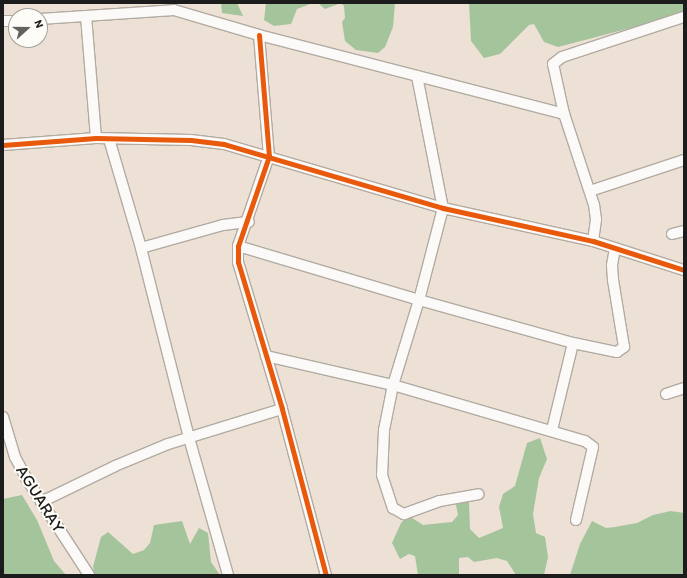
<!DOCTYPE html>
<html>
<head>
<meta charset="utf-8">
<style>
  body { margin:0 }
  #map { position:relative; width:687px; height:578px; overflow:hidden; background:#ece1d4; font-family:Itim,sans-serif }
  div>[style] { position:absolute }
  .forest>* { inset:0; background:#a4c49c }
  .roads { filter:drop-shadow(1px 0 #b2aba2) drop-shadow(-1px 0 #b2aba2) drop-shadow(0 1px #b2aba2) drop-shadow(0 -1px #b2aba2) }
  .minor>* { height:10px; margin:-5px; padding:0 5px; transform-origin:5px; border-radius:5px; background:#fcfaf9 }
  .cycleway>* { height:5px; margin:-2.5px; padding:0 2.5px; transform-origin:2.5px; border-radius:2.5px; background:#e8590c }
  span { translate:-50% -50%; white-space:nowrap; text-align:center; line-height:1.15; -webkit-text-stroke:4px #fdfcf7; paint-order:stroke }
  .street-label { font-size:17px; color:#1c1c1c }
  .frame { position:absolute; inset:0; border:4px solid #1c1c1c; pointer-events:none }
  .north { position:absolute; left:8px; top:8px; width:40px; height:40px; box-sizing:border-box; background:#fdfcf7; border:1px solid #a3a29f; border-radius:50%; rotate:69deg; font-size:11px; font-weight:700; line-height:16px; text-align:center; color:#1c1c1c }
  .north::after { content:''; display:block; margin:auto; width:14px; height:18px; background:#65615c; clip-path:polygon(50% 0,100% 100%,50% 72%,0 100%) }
</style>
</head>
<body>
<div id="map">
  <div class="forest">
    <i style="clip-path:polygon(221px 3px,237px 3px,243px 16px,222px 13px)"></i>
    <i style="clip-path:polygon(266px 3px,313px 3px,297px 9px,291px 24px,274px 26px,264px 20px)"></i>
    <i style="clip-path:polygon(318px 3px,395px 3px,393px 27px,385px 47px,378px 53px,356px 50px,345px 41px,342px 22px,345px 18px,344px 6px,341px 3px,325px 9px)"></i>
    <i style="clip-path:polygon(469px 3px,684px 3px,684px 14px,558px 47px,544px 42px,534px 24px,529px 25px,500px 54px,484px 58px,471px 41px)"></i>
    <i style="clip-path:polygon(540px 438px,547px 459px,539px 478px,533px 514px,536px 533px,545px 537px,548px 557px,544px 575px,516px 575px,507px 561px,497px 558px,474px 562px,468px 557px,459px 558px,459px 575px,418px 575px,415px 556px,409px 554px,400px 559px,392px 543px,401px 523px,409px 516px,423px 525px,452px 522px,458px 515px,455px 500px,464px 498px,469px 502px,470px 529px,479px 538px,503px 528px,499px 507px,503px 494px,515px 486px,527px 443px)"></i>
    <i style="clip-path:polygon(22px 495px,37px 520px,54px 561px,66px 575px,3px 575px,3px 499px)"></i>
    <i style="clip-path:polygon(671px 511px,684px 513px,684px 575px,570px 575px,580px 544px,592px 521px,606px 528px,615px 527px,637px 523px,653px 515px)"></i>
    <i style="clip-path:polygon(182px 521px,190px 544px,199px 528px,208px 533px,211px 562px,220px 575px,95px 575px,93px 567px,101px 537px,108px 532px,133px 554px,144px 550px,150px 543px,154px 525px)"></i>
  </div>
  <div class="roads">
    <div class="minor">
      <i style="left:86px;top:16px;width:122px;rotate:85.3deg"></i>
      <i style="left:40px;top:19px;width:134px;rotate:-3.8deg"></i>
      <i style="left:174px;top:10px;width:89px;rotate:16.4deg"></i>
      <i style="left:259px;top:35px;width:315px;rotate:14.5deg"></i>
      <i style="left:3px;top:21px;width:13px"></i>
      <i style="left:259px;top:35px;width:121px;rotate:85.3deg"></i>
      <i style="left:269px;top:156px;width:95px;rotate:109deg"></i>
      <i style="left:238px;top:246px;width:16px;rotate:90deg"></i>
      <i style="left:238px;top:262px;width:153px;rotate:73.3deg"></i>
      <i style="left:282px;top:409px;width:172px;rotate:75.2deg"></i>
      <i style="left:417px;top:76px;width:135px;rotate:78.9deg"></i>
      <i style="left:443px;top:208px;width:95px;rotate:104.6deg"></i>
      <i style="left:419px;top:300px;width:89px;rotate:107deg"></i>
      <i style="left:393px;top:385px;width:46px;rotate:101.3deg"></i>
      <i style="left:384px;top:430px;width:45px;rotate:92.5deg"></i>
      <i style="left:382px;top:475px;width:35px;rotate:72deg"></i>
      <i style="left:393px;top:508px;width:13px;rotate:29deg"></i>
      <i style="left:404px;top:514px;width:38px;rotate:-20deg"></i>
      <i style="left:440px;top:501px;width:39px;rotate:-10deg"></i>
      <i style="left:109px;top:139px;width:114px;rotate:73.6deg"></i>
      <i style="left:141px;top:248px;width:196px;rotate:75.8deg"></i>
      <i style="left:189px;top:438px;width:142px;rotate:74.1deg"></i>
      <i style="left:3px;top:145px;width:93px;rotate:-4.3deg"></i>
      <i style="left:96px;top:138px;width:95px;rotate:1.2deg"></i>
      <i style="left:191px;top:140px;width:33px;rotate:7deg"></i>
      <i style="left:224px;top:144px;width:228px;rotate:16.3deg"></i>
      <i style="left:443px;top:208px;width:154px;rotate:12.4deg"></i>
      <i style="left:593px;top:241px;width:96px;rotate:17.7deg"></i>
      <i style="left:590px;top:191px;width:99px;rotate:-18.3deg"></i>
      <i style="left:672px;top:234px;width:12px;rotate:-14deg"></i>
      <i style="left:593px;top:241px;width:22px;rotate:-82deg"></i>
      <i style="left:596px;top:219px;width:14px;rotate:-98deg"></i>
      <i style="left:594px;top:205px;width:96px;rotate:-108.2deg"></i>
      <i style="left:564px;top:114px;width:51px;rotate:-102.4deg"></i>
      <i style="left:553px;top:64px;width:11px;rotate:-38deg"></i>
      <i style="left:562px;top:57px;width:128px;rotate:-18.2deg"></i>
      <i style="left:238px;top:246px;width:189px;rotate:16.6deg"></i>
      <i style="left:419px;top:300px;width:160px;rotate:15.6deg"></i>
      <i style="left:573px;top:343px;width:45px;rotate:11.6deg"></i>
      <i style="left:617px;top:352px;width:9px;rotate:-36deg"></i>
      <i style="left:624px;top:347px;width:68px;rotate:-99.3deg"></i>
      <i style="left:613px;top:280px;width:15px;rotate:-94deg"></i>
      <i style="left:612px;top:265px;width:17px;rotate:-80deg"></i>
      <i style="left:141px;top:248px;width:85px;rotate:-15.7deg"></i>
      <i style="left:223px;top:225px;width:26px;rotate:-7deg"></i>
      <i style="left:266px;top:356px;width:130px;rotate:12.9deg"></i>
      <i style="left:393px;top:385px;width:200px;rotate:16.3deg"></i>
      <i style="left:585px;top:441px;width:10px;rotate:37deg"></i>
      <i style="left:593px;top:447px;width:75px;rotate:103.1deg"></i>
      <i style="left:666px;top:394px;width:19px;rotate:-18deg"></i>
      <i style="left:3px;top:417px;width:42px;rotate:73.3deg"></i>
      <i style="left:15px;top:457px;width:24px;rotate:62deg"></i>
      <i style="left:26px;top:478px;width:116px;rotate:57deg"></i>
      <i style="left:552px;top:430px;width:89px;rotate:-76.4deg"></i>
      <i style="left:41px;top:502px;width:82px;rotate:-25.9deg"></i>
      <i style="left:115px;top:466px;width:57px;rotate:-22.5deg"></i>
      <i style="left:168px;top:444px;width:119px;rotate:-17.1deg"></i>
    </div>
  </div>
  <div class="cycleway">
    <i style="left:259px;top:35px;width:121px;rotate:85.3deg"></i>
    <i style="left:269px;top:156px;width:95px;rotate:109deg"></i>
    <i style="left:238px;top:246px;width:16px;rotate:90deg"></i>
    <i style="left:238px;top:262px;width:153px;rotate:73.3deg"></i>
    <i style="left:282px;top:409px;width:172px;rotate:75.2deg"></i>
    <i style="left:3px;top:145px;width:93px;rotate:-4.3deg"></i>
    <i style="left:96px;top:138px;width:95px;rotate:1.2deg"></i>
    <i style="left:191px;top:140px;width:33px;rotate:7deg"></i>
    <i style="left:224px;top:144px;width:228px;rotate:16.3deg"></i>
    <i style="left:443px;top:208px;width:154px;rotate:12.4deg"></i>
    <i style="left:593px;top:241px;width:96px;rotate:17.7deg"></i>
  </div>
  <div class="street-label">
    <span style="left:40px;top:499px;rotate:58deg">AGUARAY</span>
  </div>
  <div class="frame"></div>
  <div class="north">N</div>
</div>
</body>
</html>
